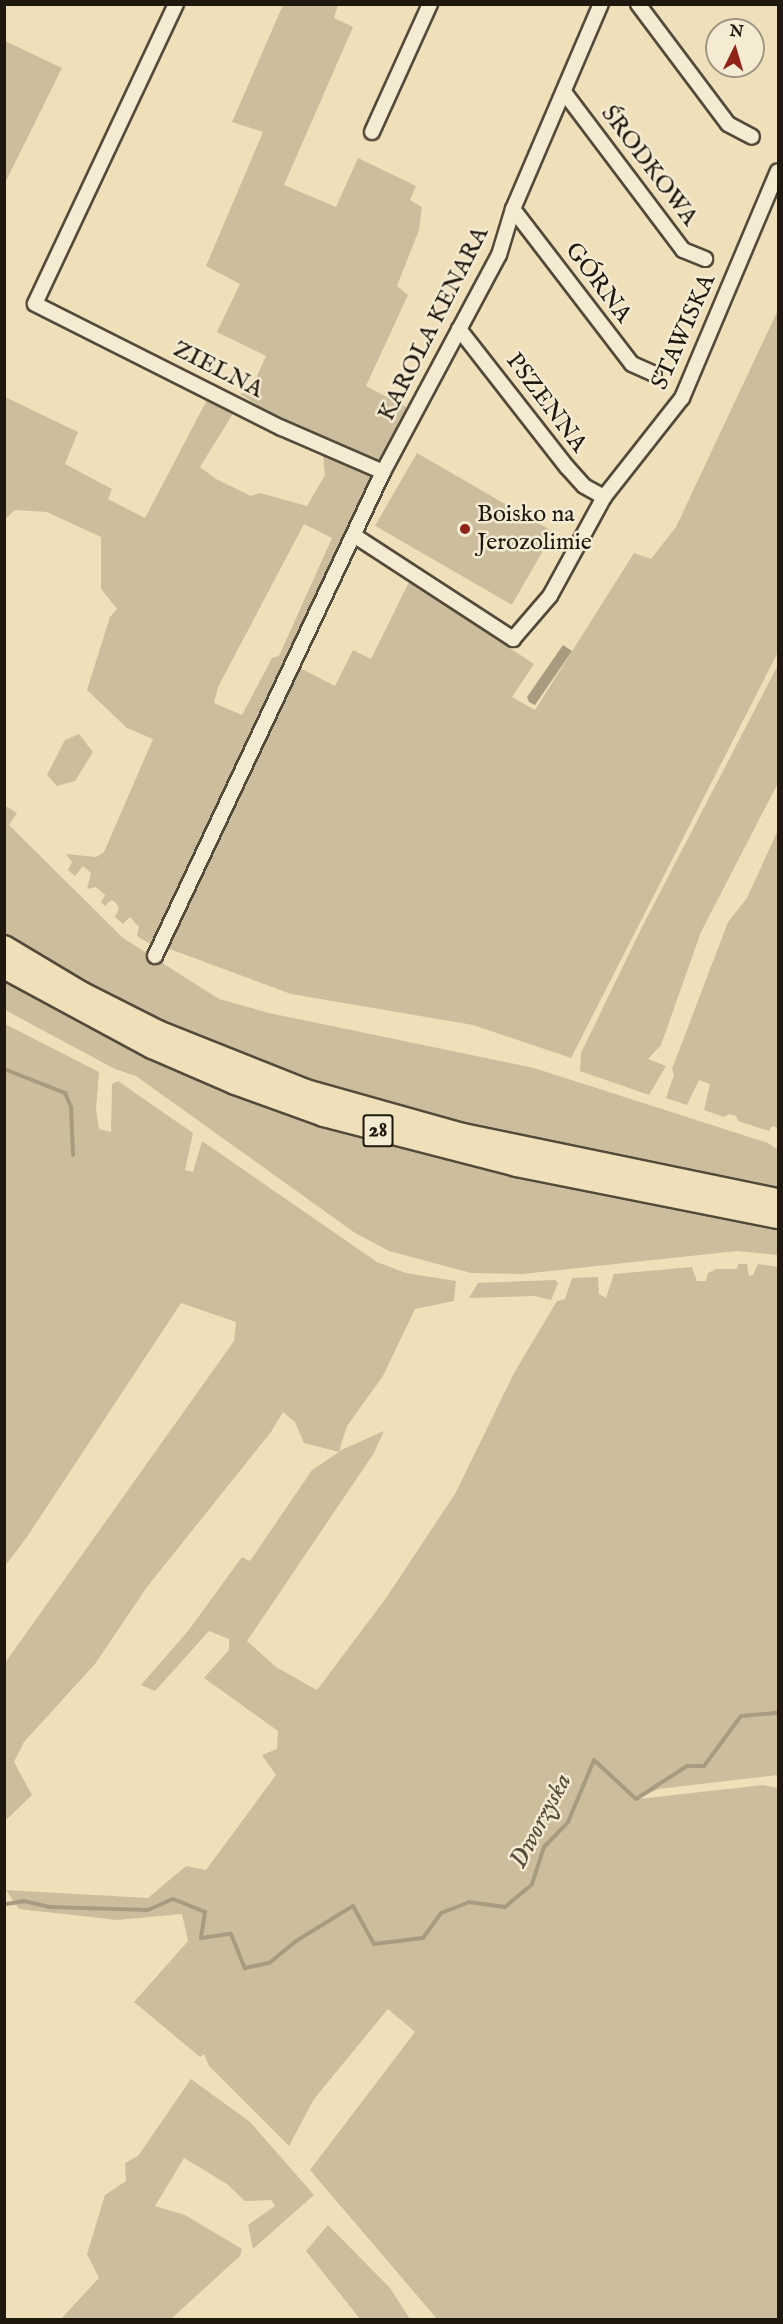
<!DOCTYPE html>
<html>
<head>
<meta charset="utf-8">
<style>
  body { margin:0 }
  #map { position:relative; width:783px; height:2324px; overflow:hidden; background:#efe0ba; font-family:"IM FELL English",serif }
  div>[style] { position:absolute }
  .green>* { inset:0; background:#ccbe9d; transform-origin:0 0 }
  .water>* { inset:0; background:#a89c80 }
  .stream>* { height:4px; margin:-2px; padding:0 2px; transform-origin:2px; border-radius:2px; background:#a89c80 }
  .roads { filter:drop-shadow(2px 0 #534a3a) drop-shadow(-2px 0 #534a3a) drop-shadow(0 2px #534a3a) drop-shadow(0 -2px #534a3a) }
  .minor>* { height:14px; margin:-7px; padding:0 7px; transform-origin:7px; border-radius:7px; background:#f5ebd2 }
  .primary>* { height:22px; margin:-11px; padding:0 11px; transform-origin:11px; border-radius:11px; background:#efe0ba }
  .dots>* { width:16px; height:16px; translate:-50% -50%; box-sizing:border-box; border:3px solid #f5ebd2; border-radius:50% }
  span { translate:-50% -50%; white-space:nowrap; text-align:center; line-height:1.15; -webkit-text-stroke:5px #f5ebd2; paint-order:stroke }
  .shield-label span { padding:2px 4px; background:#f5ebd2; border:2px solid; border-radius:4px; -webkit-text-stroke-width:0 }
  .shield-label { font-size:22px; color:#1f180f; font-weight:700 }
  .street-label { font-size:24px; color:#1f180f }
  .poi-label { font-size:24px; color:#1f180f }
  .left { translate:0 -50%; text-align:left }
  .water-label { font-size:26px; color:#564d3c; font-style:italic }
  .frame { position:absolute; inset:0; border:6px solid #1f180f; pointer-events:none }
  .north { position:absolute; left:705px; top:18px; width:60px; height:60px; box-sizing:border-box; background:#f5ebd2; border:2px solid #9f9784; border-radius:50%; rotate:5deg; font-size:16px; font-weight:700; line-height:24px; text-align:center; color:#1f180f }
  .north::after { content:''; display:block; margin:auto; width:21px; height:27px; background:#8f2418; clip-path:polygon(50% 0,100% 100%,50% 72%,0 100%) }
</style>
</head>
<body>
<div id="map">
  <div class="green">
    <i style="clip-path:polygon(283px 5px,338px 5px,334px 18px,353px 27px,284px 185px,336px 207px,358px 158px,416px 186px,410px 200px,422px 207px,419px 230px,397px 286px,408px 295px,366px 386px,410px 409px,382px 458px,373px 462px,343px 444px,274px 415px,240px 394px,251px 389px,266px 356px,217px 332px,240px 284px,206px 266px,263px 132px,232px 122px)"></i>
    <i style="clip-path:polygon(5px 41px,62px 68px,5px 183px)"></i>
    <i style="clip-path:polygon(778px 310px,778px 652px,571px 1058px,473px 1025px,291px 994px,167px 948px,300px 668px,335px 686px,353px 650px,371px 659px,409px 582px,534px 664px,512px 697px,535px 710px,634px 553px,651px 559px,676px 527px)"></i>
    <i style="clip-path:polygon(evenodd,5px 397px,78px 432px,65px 464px,112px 489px,108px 499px,145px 518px,208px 398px,234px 412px,200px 467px,216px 479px,251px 496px,260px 493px,307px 506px,325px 475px,323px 455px,362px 470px,372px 479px,150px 944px,137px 936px,139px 927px,130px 917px,123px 924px,115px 917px,119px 908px,115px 902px,111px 900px,105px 906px,101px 902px,105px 895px,96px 887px,87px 889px,91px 873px,83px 866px,75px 876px,68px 870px,72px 862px,66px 854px,96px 857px,104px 852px,153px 739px,127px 728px,87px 690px,110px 617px,117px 609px,101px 589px,101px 537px,47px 512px,15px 510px,5px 519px,5px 397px,304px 524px,332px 538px,279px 656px,272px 658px,242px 715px,214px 703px,218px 687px,304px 524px)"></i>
    <i style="left:417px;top:453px;width:158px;height:84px;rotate:30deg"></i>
    <i style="clip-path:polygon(778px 665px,778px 783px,701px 932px,661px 1045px,648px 1059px,666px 1066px,649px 1095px,580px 1071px,581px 1053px,642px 927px)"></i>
    <i style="clip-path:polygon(79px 734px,93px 752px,75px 781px,57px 786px,47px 775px,65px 740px)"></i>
    <i style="clip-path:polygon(4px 805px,17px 813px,9px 825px,123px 938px,219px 999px,269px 1013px,534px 1068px,768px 1143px,778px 1150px,778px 1193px,575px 1153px,357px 1099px,158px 1024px,5px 937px)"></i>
    <i style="clip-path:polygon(778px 830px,778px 1128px,772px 1126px,769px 1131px,738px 1121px,736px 1116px,729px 1114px,724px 1117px,704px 1110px,710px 1084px,699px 1080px,687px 1105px,666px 1098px,674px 1075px,672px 1069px,728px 922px,747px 898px)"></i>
    <i style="clip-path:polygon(4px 976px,45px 1000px,778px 1225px,778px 1255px,737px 1251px,522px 1274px,471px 1273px,389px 1251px,355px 1233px,136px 1076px,115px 1069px,5px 1010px)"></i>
    <i style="clip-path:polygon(5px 1024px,99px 1072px,96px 1109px,99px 1129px,111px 1132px,112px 1084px,118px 1081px,193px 1133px,185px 1170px,193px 1172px,202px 1141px,377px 1262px,406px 1273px,456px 1281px,454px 1301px,415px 1309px,383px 1376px,347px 1426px,339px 1451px,384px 1431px,374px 1453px,247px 1641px,276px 1667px,317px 1690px,386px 1598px,455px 1494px,514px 1373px,557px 1301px,565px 1299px,572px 1278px,598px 1277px,599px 1294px,606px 1298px,614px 1274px,692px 1267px,697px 1281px,706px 1281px,708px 1273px,716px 1269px,737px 1269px,738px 1264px,747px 1264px,749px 1276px,753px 1275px,758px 1264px,778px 1267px,778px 1775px,658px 1789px,638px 1799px,763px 1785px,778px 1788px,778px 2319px,437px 2319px,310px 2170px,415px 2032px,388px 2009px,314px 2099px,289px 2146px,209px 2066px,204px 2054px,200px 2057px,134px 2002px,188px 1941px,182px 1914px,117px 1920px,19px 1909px,6px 1890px,148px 1898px,186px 1866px,206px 1870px,276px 1775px,262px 1755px,277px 1749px,278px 1731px,204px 1678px,229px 1650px,229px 1639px,209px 1631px,155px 1691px,141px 1685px,188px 1631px,242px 1557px,250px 1561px,312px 1470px,339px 1452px,304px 1443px,295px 1422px,283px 1412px,271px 1432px,147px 1587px,95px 1664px,24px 1742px,14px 1762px,32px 1795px,5px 1821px,5px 1663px,234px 1341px,236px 1322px,181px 1303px,27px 1537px,5px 1566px)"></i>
    <i style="clip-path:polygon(555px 1280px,558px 1283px,551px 1300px,534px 1296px,469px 1298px,478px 1283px)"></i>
    <i style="clip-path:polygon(191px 2079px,250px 2122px,314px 2195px,253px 2249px,248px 2225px,275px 2206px,271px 2200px,245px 2201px,227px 2184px,184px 2158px,155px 2206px,185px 2215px,242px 2249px,240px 2256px,171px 2319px,61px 2319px,99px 2278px,87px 2254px,105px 2195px,126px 2181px,125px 2163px,138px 2156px)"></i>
    <i style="clip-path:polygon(328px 2225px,390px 2288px,410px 2319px,360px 2319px,306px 2251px)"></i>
  </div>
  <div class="water">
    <i style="clip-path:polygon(563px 645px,572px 651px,535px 705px,529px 702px,527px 697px)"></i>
  </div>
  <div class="stream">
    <i style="left:4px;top:1069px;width:66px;rotate:21.5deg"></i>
    <i style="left:65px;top:1093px;width:15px;rotate:67deg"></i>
    <i style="left:71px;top:1107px;width:48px;rotate:87.6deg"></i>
    <i style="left:6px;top:1904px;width:18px;rotate:-9deg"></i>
    <i style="left:24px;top:1901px;width:26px;rotate:13deg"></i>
    <i style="left:49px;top:1907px;width:99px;rotate:1.7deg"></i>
    <i style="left:148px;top:1910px;width:27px;rotate:-24deg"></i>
    <i style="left:173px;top:1899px;width:35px;rotate:22deg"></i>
    <i style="left:205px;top:1912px;width:26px;rotate:99deg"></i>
    <i style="left:201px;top:1938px;width:30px;rotate:-8deg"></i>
    <i style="left:231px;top:1934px;width:37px;rotate:68deg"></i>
    <i style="left:245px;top:1968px;width:25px;rotate:-12deg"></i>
    <i style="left:269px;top:1963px;width:35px;rotate:-39deg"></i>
    <i style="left:296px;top:1941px;width:67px;rotate:-31.6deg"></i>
    <i style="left:353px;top:1906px;width:43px;rotate:61.1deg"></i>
    <i style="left:374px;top:1944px;width:49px;rotate:-7deg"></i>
    <i style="left:423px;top:1938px;width:31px;rotate:-54deg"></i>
    <i style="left:441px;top:1913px;width:30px;rotate:-21deg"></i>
    <i style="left:469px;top:1902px;width:36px;rotate:8deg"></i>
    <i style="left:505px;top:1907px;width:35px;rotate:-40deg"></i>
    <i style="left:532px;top:1884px;width:39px;rotate:-72deg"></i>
    <i style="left:544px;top:1847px;width:35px;rotate:-46deg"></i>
    <i style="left:568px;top:1822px;width:67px;rotate:-67.2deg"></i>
    <i style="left:594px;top:1760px;width:57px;rotate:42.9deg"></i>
    <i style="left:636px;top:1799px;width:61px;rotate:-32.9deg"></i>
    <i style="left:687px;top:1766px;width:17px"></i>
    <i style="left:704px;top:1766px;width:62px;rotate:-53.5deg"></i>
    <i style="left:741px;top:1716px;width:37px;rotate:-5deg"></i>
  </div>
  <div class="roads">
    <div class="minor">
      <i style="left:176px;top:4px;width:331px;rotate:115.2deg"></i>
      <i style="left:35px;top:304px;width:276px;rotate:26.7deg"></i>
      <i style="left:282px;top:428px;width:110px;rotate:23.5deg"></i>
      <i style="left:638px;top:4px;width:150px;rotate:53.1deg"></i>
      <i style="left:728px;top:124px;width:27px;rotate:28deg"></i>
      <i style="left:564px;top:92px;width:198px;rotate:53deg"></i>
      <i style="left:683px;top:250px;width:24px;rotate:22deg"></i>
      <i style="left:372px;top:132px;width:141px;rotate:-65.6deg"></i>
      <i style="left:513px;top:209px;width:195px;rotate:52.5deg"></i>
      <i style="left:632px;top:364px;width:24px;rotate:24deg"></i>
      <i style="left:459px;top:329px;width:175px;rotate:52deg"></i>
      <i style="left:567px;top:467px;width:25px;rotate:48deg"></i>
      <i style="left:584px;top:486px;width:23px;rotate:29deg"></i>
      <i style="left:355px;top:536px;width:189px;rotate:33.1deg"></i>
      <i style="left:513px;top:639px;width:57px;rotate:-49.3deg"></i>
      <i style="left:550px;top:596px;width:113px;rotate:-61.4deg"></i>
      <i style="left:604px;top:497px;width:126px;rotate:-51.8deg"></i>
      <i style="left:682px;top:398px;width:246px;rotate:-67.1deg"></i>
      <i style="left:155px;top:956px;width:535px;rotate:-64.78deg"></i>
      <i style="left:383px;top:472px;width:246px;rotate:-61.9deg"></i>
      <i style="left:499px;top:255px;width:48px;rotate:-73.1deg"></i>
      <i style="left:513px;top:209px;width:223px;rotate:-66.8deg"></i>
    </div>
    <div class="primary">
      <i style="left:4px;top:947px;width:90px;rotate:30.9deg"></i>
      <i style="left:81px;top:993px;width:86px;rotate:26.9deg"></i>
      <i style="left:158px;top:1032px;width:159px;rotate:21.7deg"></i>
      <i style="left:306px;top:1091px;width:163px;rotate:15.7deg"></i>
      <i style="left:463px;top:1135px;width:322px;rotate:11.7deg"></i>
      <i style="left:4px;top:967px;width:168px;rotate:28.4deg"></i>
      <i style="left:152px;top:1047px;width:90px;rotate:23.4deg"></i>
      <i style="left:235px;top:1083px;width:95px;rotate:19.8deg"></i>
      <i style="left:324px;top:1115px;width:199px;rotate:14.5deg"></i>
      <i style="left:517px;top:1165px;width:266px;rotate:11.3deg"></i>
    </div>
  </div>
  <div class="dots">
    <i style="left:465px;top:529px;background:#8f2418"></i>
  </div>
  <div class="shield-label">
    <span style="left:378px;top:1131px">28</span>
  </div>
  <div class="street-label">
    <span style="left:649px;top:166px;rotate:53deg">ŚRODKOWA</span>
    <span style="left:598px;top:283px;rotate:53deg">GÓRNA</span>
    <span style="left:434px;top:324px;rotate:-63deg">KAROLA KENARA</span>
    <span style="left:684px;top:332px;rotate:-66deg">STAWISKA</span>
    <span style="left:218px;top:370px;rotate:27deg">ZIELNA</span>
    <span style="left:546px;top:403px;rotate:53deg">PSZENNA</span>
  </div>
  <div class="poi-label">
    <span class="left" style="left:477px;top:529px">Boisko na<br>Jerozolimie</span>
  </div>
  <div class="water-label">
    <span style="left:541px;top:1821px;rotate:-62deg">Dworzyska</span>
  </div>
  <div class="frame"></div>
  <div class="north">N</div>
</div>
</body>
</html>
